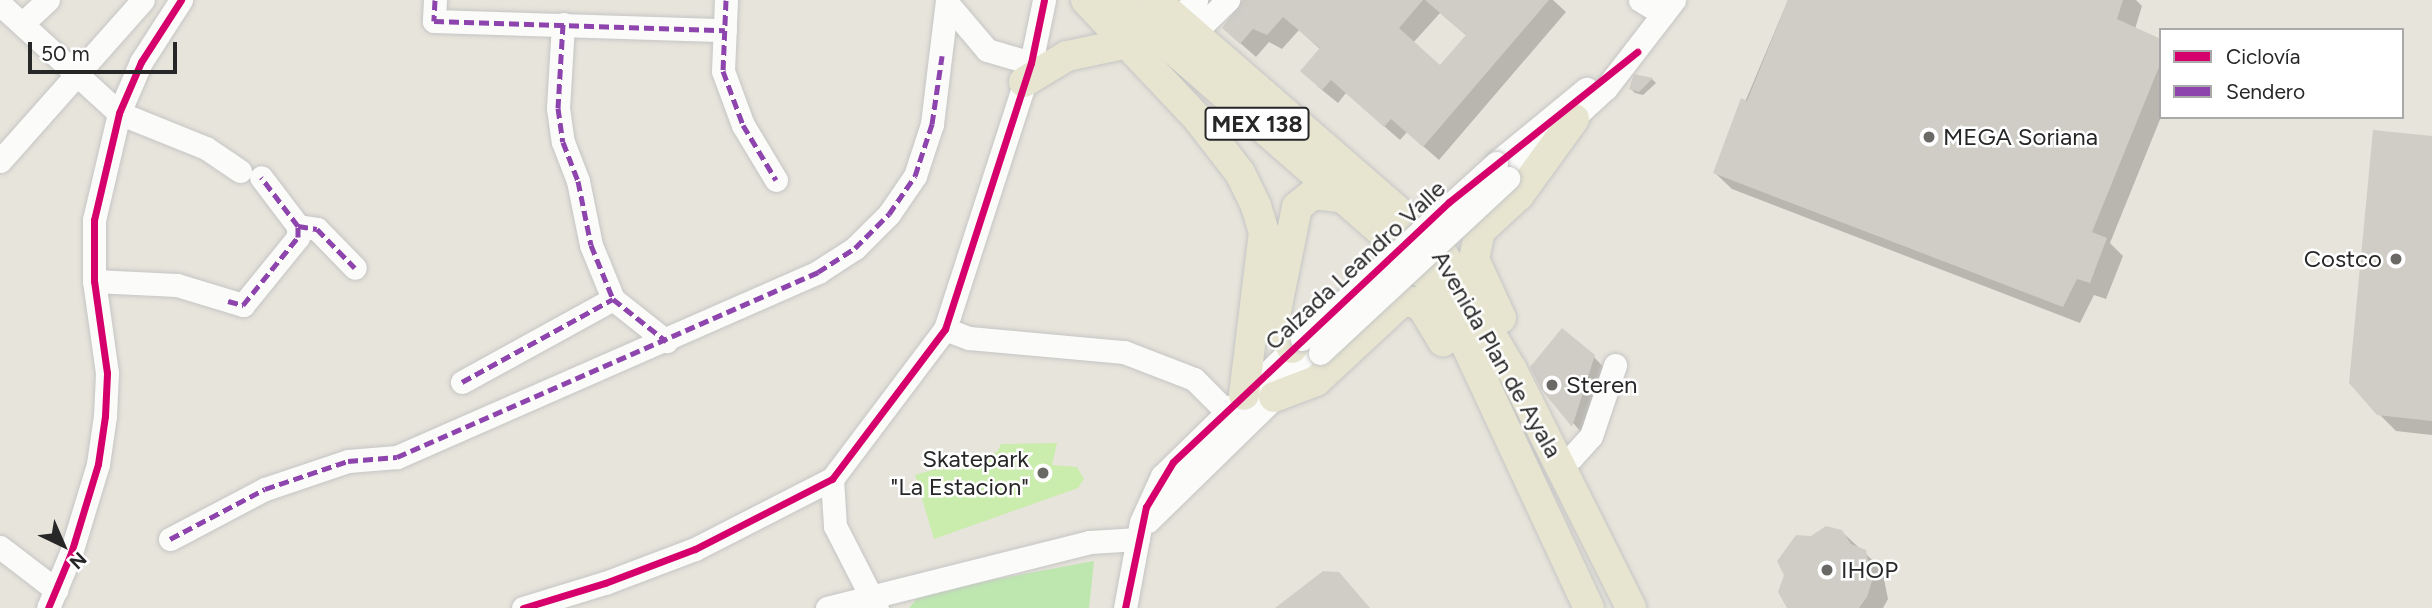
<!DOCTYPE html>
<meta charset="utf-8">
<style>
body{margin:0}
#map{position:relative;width:2432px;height:608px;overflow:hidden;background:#e7e4db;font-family:Figtree,sans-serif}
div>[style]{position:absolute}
.green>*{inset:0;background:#bee7b0}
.pitch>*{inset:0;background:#caecac}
.shadow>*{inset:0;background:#0003}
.building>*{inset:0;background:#cfcdc6}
.roads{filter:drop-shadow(0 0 2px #c5c5c5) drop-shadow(0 0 2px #c5c5c5)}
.minor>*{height:23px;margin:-11.5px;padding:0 11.5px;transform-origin:11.5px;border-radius:11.5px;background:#fbfbfa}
.major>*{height:30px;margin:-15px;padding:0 15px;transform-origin:15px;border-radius:15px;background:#e7e5d0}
.bridges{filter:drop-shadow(0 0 2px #c5c5c5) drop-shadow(0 0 2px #c5c5c5)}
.minor-bridge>*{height:23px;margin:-11.5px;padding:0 11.5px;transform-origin:11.5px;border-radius:11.5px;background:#fbfbfa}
.quiet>*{height:5px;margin-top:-2.5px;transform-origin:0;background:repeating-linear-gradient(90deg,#8e44ad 0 10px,transparent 0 15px)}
.cycleway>*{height:7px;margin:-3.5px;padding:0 3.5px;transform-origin:3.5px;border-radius:3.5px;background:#d6006c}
.dots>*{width:19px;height:19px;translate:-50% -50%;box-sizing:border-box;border:4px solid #fff;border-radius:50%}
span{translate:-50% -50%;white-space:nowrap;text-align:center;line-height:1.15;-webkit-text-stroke:5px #fff;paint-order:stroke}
.shield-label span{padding:2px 5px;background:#fff;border:2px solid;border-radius:5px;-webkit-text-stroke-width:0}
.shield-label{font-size:23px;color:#272727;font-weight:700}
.poi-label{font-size:24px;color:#272727}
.left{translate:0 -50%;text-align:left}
.right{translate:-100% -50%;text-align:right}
.street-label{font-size:24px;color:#272727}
.legend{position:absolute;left:2159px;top:28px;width:245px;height:91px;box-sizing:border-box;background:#fff;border:2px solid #a9a9a9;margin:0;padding:9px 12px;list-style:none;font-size:21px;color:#272727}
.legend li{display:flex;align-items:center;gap:14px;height:35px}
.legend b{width:35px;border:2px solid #a9a9a9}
.north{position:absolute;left:28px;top:510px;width:70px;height:70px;-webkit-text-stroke:5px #fff;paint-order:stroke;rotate:136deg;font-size:19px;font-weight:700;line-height:28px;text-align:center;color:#272727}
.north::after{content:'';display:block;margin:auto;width:24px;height:32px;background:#272727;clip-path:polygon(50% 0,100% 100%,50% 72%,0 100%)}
.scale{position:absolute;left:28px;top:42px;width:149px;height:32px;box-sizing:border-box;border:4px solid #272727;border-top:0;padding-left:9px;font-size:21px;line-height:24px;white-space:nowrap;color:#272727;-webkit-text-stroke:5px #fff;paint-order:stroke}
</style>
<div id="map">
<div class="green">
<div style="clip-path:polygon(1094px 561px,1089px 608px,909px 608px,922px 593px)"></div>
</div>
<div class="pitch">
<div style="clip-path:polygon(1057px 443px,1052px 465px,1077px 467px,1084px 479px,1078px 488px,934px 539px,915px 475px,997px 452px,1001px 444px)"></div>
</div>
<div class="shadow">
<div style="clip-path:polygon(evenodd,1243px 0,1553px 0,1566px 12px,1439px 160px,1407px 132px,1400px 140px,1346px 93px,1338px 103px,1317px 86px,1321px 50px,1299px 30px,1282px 49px,1269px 42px,1256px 57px,1239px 42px,1243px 0,1440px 13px,1467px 36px,1440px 67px,1413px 43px,1440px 13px)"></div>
<div style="clip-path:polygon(1788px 0,2136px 0,2142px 6px,2135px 29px,2161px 41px,2161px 117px,2110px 243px,2123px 256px,2106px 299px,2094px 295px,2080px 323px,1732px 189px,1715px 173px)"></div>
<div style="clip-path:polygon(1635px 76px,1652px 79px,1656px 83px,1643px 95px,1635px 93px,1631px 89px)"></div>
<div style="clip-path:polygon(2432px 138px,2432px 435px,2396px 431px,2379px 414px)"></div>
<div style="clip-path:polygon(1594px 357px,1610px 374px,1589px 441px,1542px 388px)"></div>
<div style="clip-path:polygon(1841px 531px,1882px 569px,1888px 599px,1883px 608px,1790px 608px,1812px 538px)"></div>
</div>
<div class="building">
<div style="clip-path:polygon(1242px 0,1423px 0,1399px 28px,1440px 65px,1466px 35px,1425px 0,1549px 0,1423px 147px,1391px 119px,1384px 127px,1331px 80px,1322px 90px,1300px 71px,1320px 48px,1283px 17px,1267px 35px,1253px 29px,1240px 44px,1222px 28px)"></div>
<div style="clip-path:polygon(1788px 0,2123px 0,2117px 19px,2161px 39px,2161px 62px,2092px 232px,2107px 238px,2090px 283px,2077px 279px,2063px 307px,1713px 173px,1741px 98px,1747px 101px)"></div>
<div style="clip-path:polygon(1634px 74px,1653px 78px,1639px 92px,1629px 89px)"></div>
<div style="clip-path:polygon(2373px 130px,2432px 136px,2432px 421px,2377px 415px,2349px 383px)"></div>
<div style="clip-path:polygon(1562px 328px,1595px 355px,1572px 427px,1541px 389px,1530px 367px)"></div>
<div style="clip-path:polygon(1826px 526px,1842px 530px,1851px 544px,1866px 550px,1872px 581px,1867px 597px,1859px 608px,1787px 608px,1778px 592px,1784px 575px,1777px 561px,1796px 535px,1811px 536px)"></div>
<div style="clip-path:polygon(1323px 571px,1339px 572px,1370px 608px,1275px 608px)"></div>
</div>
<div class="roads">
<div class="minor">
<div style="left:435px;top:0;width:21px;rotate:93deg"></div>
<div style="left:434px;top:21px;width:291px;rotate:1.8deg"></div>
<div style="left:726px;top:0;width:71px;rotate:92.4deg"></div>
<div style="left:723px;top:71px;width:58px;rotate:69.7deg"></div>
<div style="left:743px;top:125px;width:64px;rotate:59deg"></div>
<div style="left:1640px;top:0;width:27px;rotate:31deg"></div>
<div style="left:0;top:4px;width:161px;rotate:42.5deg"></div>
<div style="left:119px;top:113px;width:94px;rotate:21.9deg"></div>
<div style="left:206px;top:148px;width:41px;rotate:34.1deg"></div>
<div style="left:948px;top:4px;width:60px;rotate:49.7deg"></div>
<div style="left:987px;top:50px;width:46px;rotate:16.5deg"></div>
<div style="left:1177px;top:19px;width:27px;rotate:-45deg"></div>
<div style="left:23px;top:23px;width:34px;rotate:-43deg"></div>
<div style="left:563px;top:24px;width:84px;rotate:93.4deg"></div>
<div style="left:558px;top:108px;width:34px;rotate:82deg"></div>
<div style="left:563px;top:142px;width:42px;rotate:69deg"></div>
<div style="left:578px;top:181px;width:65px;rotate:78.5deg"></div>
<div style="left:591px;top:245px;width:58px;rotate:67.8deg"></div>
<div style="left:613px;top:299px;width:68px;rotate:38.4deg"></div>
<div style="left:1193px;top:34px;width:49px;rotate:-44.2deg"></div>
<div style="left:0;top:161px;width:215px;rotate:-48.4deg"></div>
<div style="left:1496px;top:163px;width:117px;rotate:-39.4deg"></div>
<div style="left:1508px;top:178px;width:133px;rotate:-42.6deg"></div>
<div style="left:1606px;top:88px;width:111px;rotate:-52.3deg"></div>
<div style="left:298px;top:226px;width:19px;rotate:9deg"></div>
<div style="left:317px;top:229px;width:54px;rotate:45.7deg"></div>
<div style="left:94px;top:281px;width:83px;rotate:2.8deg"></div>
<div style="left:177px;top:285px;width:69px;rotate:16.9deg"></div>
<div style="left:243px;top:305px;width:87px;rotate:-51deg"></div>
<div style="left:298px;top:237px;width:11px;rotate:-90deg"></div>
<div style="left:298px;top:226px;width:61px;rotate:-127.1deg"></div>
<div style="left:945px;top:329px;width:26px;rotate:21deg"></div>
<div style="left:969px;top:338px;width:156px;rotate:5.2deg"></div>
<div style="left:1124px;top:352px;width:75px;rotate:21.1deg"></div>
<div style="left:1194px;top:379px;width:45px;rotate:45deg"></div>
<div style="left:462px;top:382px;width:172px;rotate:-28.8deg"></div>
<div style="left:1560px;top:464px;width:14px;rotate:-30deg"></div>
<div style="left:1572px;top:457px;width:28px;rotate:-48deg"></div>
<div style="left:1591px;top:436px;width:75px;rotate:-71.3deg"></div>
<div style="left:832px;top:479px;width:47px;rotate:86.3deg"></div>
<div style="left:835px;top:526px;width:92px;rotate:62.9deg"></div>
<div style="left:1148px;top:521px;width:240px;rotate:-44.3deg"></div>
<div style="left:170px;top:539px;width:107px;rotate:-27.8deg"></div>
<div style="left:265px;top:489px;width:88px;rotate:-18.6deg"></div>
<div style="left:348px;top:461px;width:49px;rotate:-4.7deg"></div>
<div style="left:397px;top:457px;width:460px;rotate:-23.7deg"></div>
<div style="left:818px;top:272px;width:44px;rotate:-33deg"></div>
<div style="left:855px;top:248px;width:48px;rotate:-45deg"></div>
<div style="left:889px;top:214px;width:46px;rotate:-55.6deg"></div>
<div style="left:915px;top:176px;width:55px;rotate:-71.9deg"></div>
<div style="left:932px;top:124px;width:125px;rotate:-83.1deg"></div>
<div style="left:0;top:547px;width:71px;rotate:37.5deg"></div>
<div style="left:48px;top:608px;width:60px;rotate:-67.3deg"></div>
<div style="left:71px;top:553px;width:93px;rotate:-73.1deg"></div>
<div style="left:98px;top:464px;width:49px;rotate:-81.7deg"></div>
<div style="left:105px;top:416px;width:43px;rotate:-87.3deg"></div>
<div style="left:107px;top:373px;width:93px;rotate:-98deg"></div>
<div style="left:94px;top:281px;width:61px;rotate:-90deg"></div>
<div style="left:94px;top:220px;width:110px;rotate:-76.8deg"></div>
<div style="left:119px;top:113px;width:56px;rotate:-66.7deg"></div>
<div style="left:141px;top:62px;width:74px;rotate:-57.2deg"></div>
<div style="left:523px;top:608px;width:86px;rotate:-17deg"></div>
<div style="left:605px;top:583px;width:96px;rotate:-20.7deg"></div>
<div style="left:695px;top:549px;width:154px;rotate:-27.1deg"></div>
<div style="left:832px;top:479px;width:188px;rotate:-53deg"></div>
<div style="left:945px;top:329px;width:280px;rotate:-72.1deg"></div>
<div style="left:1031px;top:63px;width:64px;rotate:-78.3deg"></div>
<div style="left:827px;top:608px;width:271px;rotate:-14.1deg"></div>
<div style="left:1090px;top:542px;width:48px;rotate:-3.6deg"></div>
<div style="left:1125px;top:608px;width:87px;rotate:-79.5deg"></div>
<div style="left:1141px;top:522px;width:51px;rotate:-65.5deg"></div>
<div style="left:1162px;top:476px;width:196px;rotate:-44.4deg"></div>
</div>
<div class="major">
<div style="left:1086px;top:0;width:165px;rotate:46.7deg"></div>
<div style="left:1199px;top:120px;width:67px;rotate:52.3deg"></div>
<div style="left:1240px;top:173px;width:37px;rotate:64deg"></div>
<div style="left:1256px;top:206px;width:27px;rotate:73deg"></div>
<div style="left:1264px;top:232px;width:164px;rotate:97deg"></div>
<div style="left:1117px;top:0;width:373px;rotate:41.2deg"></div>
<div style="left:1398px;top:246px;width:50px;rotate:46.6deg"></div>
<div style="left:1432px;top:282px;width:64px;rotate:61deg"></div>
<div style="left:1463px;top:338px;width:298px;rotate:65deg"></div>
<div style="left:1155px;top:0;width:375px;rotate:41deg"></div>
<div style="left:1438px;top:246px;width:144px;rotate:59.2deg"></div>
<div style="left:1512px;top:370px;width:266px;rotate:63.4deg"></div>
<div style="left:1024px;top:82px;width:50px;rotate:-31.2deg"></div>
<div style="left:1067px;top:56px;width:58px;rotate:-11.9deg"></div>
<div style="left:1501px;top:318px;width:65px;rotate:-114.6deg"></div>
<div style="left:1474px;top:259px;width:29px;rotate:-78deg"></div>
<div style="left:1480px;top:231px;width:53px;rotate:-42.7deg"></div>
<div style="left:1519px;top:195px;width:94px;rotate:-54.1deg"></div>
<div style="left:1292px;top:348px;width:36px;rotate:-118deg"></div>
<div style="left:1275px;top:316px;width:111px;rotate:-78.6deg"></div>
<div style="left:1297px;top:207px;width:21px;rotate:-39deg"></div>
<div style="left:1313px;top:194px;width:26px;rotate:7deg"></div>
<div style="left:1274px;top:397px;width:45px;rotate:-20.9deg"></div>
<div style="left:1316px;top:381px;width:116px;rotate:-42.9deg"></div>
<div style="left:1401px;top:302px;width:12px"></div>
<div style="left:1413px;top:302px;width:12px;rotate:31deg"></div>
<div style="left:1423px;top:308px;width:39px;rotate:59deg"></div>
</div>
</div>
<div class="bridges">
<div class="minor-bridge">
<div style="left:1302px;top:339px;width:262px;rotate:-42.2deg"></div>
<div style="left:1320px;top:353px;width:257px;rotate:-42.9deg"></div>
</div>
</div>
<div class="quiet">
<div style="left:435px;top:0;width:21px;rotate:93deg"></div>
<div style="left:434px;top:21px;width:291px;rotate:1.8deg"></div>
<div style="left:726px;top:0;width:71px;rotate:92.4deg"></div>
<div style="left:723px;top:71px;width:58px;rotate:69.7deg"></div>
<div style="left:743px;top:125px;width:64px;rotate:59deg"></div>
<div style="left:563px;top:24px;width:84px;rotate:93.4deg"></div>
<div style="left:558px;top:108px;width:34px;rotate:82deg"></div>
<div style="left:563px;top:142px;width:42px;rotate:69deg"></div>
<div style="left:578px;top:181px;width:65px;rotate:78.5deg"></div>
<div style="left:591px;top:245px;width:58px;rotate:67.8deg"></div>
<div style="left:613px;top:299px;width:68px;rotate:38.4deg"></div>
<div style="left:298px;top:226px;width:19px;rotate:9deg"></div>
<div style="left:317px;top:229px;width:54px;rotate:45.7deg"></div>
<div style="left:228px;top:301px;width:16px;rotate:15deg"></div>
<div style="left:243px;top:305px;width:87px;rotate:-51deg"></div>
<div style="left:298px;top:237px;width:11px;rotate:-90deg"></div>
<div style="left:298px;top:226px;width:61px;rotate:-127.1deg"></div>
<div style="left:462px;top:382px;width:172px;rotate:-28.8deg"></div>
<div style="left:170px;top:539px;width:107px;rotate:-27.8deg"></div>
<div style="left:265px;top:489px;width:88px;rotate:-18.6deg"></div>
<div style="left:348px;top:461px;width:49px;rotate:-4.7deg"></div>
<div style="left:397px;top:457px;width:460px;rotate:-23.7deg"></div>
<div style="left:818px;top:272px;width:44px;rotate:-33deg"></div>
<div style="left:855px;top:248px;width:48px;rotate:-45deg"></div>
<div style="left:889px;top:214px;width:46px;rotate:-55.6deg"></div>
<div style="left:915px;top:176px;width:55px;rotate:-71.9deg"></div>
<div style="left:932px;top:124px;width:69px;rotate:-81.6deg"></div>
</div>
<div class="cycleway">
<div style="left:48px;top:608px;width:60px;rotate:-67.3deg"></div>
<div style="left:71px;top:553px;width:93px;rotate:-73.1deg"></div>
<div style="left:98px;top:464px;width:49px;rotate:-81.7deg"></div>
<div style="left:105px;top:416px;width:43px;rotate:-87.3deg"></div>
<div style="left:107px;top:373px;width:93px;rotate:-98deg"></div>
<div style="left:94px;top:281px;width:61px;rotate:-90deg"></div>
<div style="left:94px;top:220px;width:110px;rotate:-76.8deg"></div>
<div style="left:119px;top:113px;width:56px;rotate:-66.7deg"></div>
<div style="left:141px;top:62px;width:74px;rotate:-57.2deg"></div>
<div style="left:523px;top:608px;width:86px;rotate:-17deg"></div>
<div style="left:605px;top:583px;width:96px;rotate:-20.7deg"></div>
<div style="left:695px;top:549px;width:154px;rotate:-27.1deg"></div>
<div style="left:832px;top:479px;width:188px;rotate:-53deg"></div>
<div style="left:945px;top:329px;width:280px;rotate:-72.1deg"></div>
<div style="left:1031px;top:63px;width:64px;rotate:-78.3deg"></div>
<div style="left:1125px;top:608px;width:103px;rotate:-78.3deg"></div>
<div style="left:1146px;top:507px;width:52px;rotate:-59deg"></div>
<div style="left:1173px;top:462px;width:379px;rotate:-43.3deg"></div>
<div style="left:1449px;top:202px;width:241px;rotate:-38.6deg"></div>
</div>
<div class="dots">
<div style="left:1929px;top:137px;background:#6a6966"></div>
<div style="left:2396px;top:259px;background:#6a6966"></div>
<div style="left:1552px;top:385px;background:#6a6966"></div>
<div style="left:1043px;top:473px;background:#6a6966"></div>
<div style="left:1827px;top:570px;background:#6a6966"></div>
</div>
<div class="shield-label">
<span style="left:1257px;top:124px">MEX 138</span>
</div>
<div class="poi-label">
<span class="left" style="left:1943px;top:137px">MEGA Soriana</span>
<span class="right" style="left:2382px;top:259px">Costco</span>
<span class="left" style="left:1566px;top:385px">Steren</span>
<span class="right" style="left:1029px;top:473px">Skatepark<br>"La Estacion"</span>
<span class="left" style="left:1841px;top:570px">IHOP</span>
</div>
<div class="street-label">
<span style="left:1355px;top:265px;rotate:-43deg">Calzada Leandro Valle</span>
<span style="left:1497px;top:354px;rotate:60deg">Avenida Plan de Ayala</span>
</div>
<ul class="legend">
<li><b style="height:9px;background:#d6006c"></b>Ciclovía</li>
<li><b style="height:9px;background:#8e44ad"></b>Sendero</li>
</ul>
<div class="north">N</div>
<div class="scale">50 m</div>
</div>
